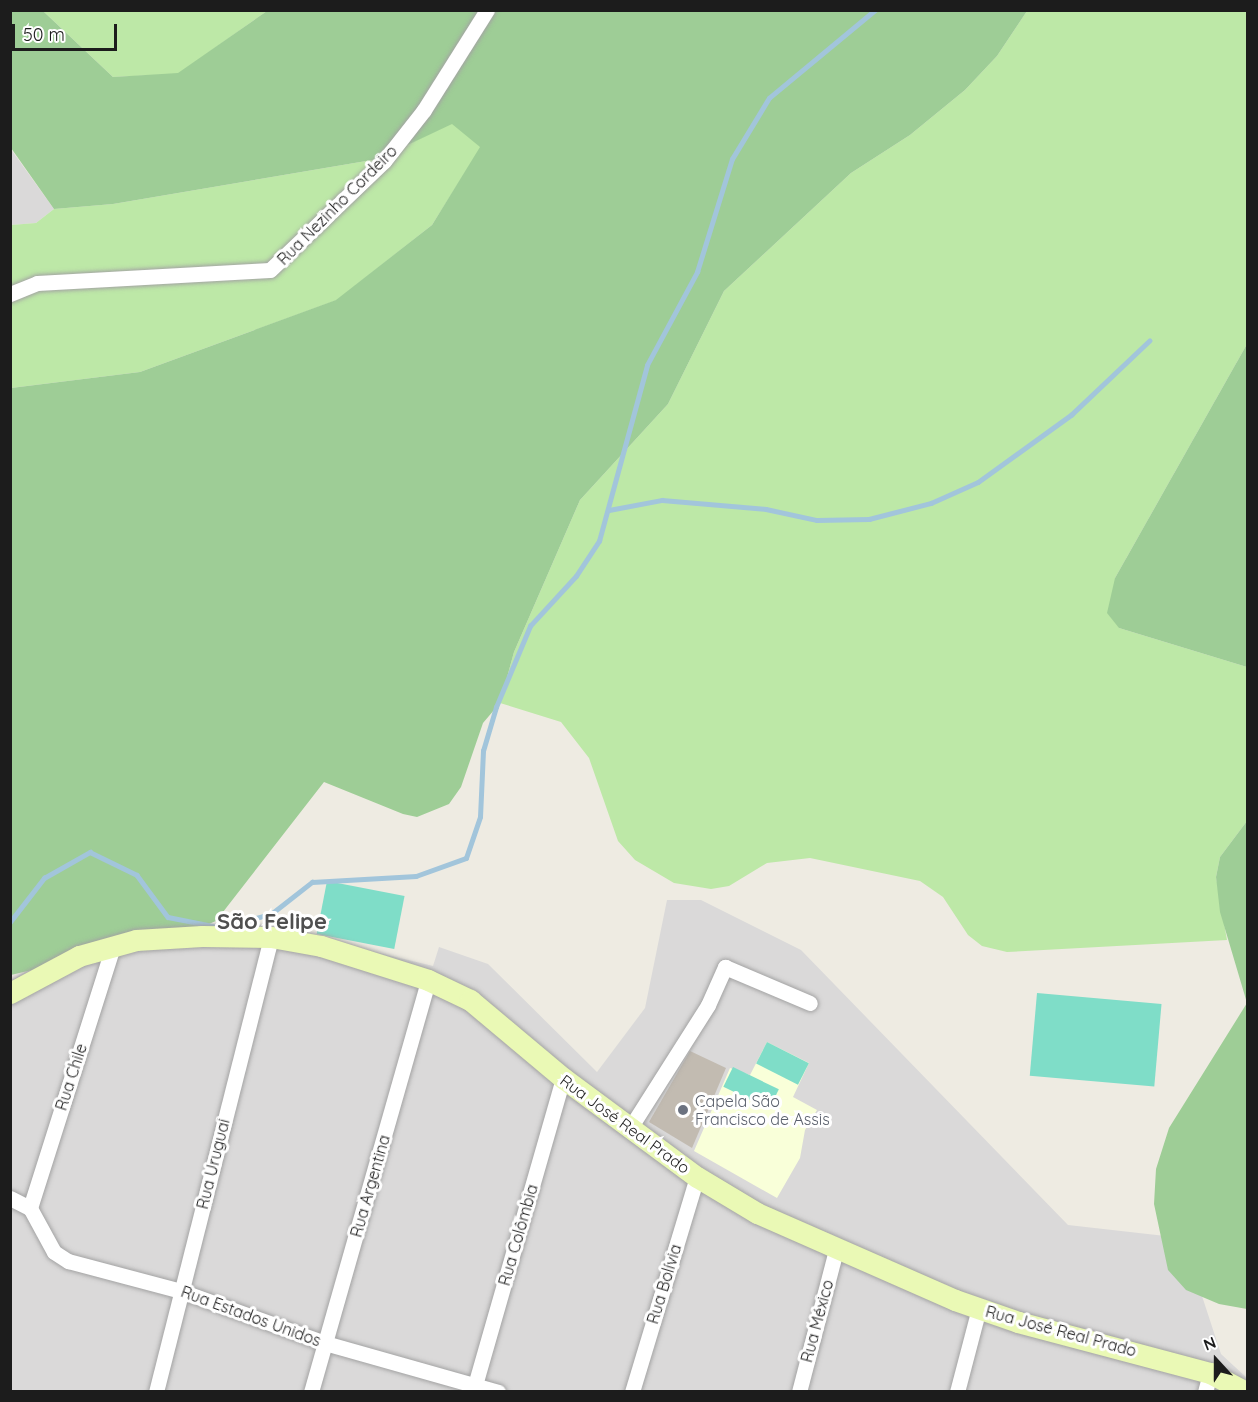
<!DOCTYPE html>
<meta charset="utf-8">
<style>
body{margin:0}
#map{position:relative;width:1258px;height:1402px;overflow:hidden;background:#eeebe2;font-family:Quicksand,sans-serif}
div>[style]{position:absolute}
.residential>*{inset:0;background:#dad9d9}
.education>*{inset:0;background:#f9ffd9}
.grass>*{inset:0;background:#bde8a7}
.forest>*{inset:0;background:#9ecd96}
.pitch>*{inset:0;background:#7fddc8;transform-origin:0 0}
.stream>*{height:4.5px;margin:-2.25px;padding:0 2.25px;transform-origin:2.25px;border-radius:2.25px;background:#a2c5db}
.building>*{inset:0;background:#c2bbb1}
.roads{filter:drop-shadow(0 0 2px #a3a3a3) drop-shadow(0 0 2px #a3a3a3)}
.street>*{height:15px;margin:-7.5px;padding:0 7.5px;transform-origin:7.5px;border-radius:7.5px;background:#fff}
.secondary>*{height:21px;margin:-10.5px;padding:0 10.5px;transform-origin:10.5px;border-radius:10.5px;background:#eaf9b5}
.dots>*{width:16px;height:16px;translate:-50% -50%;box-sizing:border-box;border:3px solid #fff;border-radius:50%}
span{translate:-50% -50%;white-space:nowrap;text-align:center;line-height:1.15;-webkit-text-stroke:6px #fff;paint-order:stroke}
.street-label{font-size:16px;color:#1c1c1c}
.worship-label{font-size:16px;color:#5b616d}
.left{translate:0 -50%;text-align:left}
.district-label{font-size:22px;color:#4f4f4f;font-weight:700}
.frame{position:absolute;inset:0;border:12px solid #1c1c1c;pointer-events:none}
.north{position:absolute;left:1186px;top:1330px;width:60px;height:60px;-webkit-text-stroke:4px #fff;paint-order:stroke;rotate:339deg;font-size:16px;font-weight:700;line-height:24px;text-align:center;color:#1c1c1c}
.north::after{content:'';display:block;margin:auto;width:21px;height:27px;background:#1c1c1c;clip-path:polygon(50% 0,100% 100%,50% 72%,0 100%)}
.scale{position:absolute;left:12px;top:24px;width:105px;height:27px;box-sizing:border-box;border:3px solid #1c1c1c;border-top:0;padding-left:8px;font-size:18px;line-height:21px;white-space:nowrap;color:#1c1c1c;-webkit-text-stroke:4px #fff;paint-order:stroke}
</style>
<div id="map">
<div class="residential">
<div style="clip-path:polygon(10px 148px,54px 209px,36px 223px,11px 225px)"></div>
<div style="clip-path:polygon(667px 900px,701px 900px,801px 950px,1068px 1225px,1183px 1238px,1221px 1354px,1248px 1379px,1247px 1392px,11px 1392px,11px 981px,70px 942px,241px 920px,433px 966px,439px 947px,488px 964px,597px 1072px,645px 1008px)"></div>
</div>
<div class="education">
<div style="clip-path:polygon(767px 1042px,809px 1063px,793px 1097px,817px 1110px,805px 1130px,800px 1158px,777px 1198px,694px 1151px,730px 1068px,750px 1075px)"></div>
</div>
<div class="grass">
<div style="clip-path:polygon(43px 11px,267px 11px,178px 74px,113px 77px)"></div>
<div style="clip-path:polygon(1027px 11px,1247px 11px,1247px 344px,1115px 578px,1119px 628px,1247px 667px,1247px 821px,1220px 857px,1216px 877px,1227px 940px,1007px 952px,982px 946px,968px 935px,943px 897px,920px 881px,810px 858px,767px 863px,729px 886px,711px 889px,674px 883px,635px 860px,618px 841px,589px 758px,561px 722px,500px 703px,514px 652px,580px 500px,668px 404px,724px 291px,851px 173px,910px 135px,965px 90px,997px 56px)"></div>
<div style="clip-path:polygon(452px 123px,481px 147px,432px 225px,337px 300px,140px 372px,11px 388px,11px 225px,36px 223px,54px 209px,113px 204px,378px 159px)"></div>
</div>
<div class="forest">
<div style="clip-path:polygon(11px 11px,43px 11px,113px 77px,178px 73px,267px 11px,1027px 11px,997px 56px,965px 90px,910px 135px,851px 173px,724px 291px,668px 404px,580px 500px,514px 652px,500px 703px,483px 723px,461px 787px,449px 804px,417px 817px,403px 814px,324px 782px,216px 921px,190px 932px,11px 975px,11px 388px,140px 372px,336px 300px,432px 225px,480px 147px,452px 124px,378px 159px,113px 204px,54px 209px,11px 148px)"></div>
<div style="clip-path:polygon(1247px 344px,1247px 667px,1119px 628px,1107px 613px,1115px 578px)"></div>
<div style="clip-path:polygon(1247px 821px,1247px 1309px,1219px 1304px,1186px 1290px,1168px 1270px,1154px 1204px,1156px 1169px,1169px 1128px,1247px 1003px,1220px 912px,1216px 877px,1220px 857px)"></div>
</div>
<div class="pitch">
<div style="left:327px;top:881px;width:79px;height:54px;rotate:11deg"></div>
<div style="left:1037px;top:993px;width:125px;height:83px;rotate:5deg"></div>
<div style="left:767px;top:1042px;width:47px;height:24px;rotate:27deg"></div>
<div style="left:733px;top:1067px;width:51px;height:22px;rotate:26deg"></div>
</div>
<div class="stream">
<div style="left:609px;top:510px;width:54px;rotate:-10.7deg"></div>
<div style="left:662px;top:500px;width:104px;rotate:4.9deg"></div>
<div style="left:766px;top:509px;width:52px;rotate:12.2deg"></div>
<div style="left:817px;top:520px;width:52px;rotate:-1.1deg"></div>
<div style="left:869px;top:519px;width:64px;rotate:-14.5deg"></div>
<div style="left:931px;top:503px;width:51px;rotate:-24.1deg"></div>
<div style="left:978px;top:482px;width:115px;rotate:-35.8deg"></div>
<div style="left:1071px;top:415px;width:108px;rotate:-43.5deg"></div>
<div style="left:10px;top:922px;width:56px;rotate:-52.3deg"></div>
<div style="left:44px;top:878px;width:53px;rotate:-29.5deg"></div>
<div style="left:90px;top:852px;width:52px;rotate:26.1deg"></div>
<div style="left:137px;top:875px;width:52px;rotate:53.6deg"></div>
<div style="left:168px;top:917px;width:46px;rotate:11.3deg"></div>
<div style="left:221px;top:927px;width:52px;rotate:-14.6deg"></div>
<div style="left:271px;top:914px;width:52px;rotate:-38deg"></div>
<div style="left:312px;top:882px;width:104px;rotate:-3.3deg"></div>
<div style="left:416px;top:876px;width:53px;rotate:-19.8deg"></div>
<div style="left:466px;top:858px;width:43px;rotate:-71.1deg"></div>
<div style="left:480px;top:817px;width:66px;rotate:-87.4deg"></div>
<div style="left:483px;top:751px;width:46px;rotate:-73.5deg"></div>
<div style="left:496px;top:707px;width:88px;rotate:-67.2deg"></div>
<div style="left:530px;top:626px;width:68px;rotate:-47.4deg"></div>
<div style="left:576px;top:576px;width:42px;rotate:-56.7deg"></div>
<div style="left:599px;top:541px;width:182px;rotate:-74.7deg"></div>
<div style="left:647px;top:365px;width:106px;rotate:-61.7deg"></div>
<div style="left:697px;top:272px;width:118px;rotate:-72.8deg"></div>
<div style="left:732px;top:159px;width:71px;rotate:-58.8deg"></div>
<div style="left:769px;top:98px;width:138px;rotate:-39.7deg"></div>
</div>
<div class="building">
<div style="clip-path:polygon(690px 1051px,726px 1068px,692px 1148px,649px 1122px)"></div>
</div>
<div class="roads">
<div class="street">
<div style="left:10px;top:294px;width:29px;rotate:-22deg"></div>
<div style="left:37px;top:283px;width:233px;rotate:-3.2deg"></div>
<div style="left:270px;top:270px;width:158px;rotate:-43.7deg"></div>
<div style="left:384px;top:161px;width:65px;rotate:-51.9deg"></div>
<div style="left:424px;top:110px;width:118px;rotate:-57.8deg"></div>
<div style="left:630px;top:1128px;width:146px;rotate:-57.6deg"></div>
<div style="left:708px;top:1005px;width:42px;rotate:-65.9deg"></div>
<div style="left:725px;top:967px;width:92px;rotate:23deg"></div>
<div style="left:10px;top:1198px;width:22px;rotate:27deg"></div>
<div style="left:30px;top:1208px;width:50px;rotate:61.4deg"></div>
<div style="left:54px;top:1252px;width:17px;rotate:33deg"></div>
<div style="left:68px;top:1261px;width:117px;rotate:14.9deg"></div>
<div style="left:181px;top:1291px;width:153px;rotate:19.9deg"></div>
<div style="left:325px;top:1343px;width:180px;rotate:15.8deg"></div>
<div style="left:30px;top:1208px;width:275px;rotate:-72.4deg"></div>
<div style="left:156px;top:1392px;width:469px;rotate:-75.8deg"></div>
<div style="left:311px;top:1392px;width:428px;rotate:-74.1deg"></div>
<div style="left:473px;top:1392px;width:327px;rotate:-74deg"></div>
<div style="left:632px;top:1392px;width:225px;rotate:-73.2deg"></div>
<div style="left:799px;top:1392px;width:147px;rotate:-75.4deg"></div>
<div style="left:957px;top:1392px;width:87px;rotate:-75.3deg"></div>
<div style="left:1205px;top:1392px;width:20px;rotate:-75deg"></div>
</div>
<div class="secondary">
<div style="left:10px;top:993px;width:78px;rotate:-28.2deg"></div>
<div style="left:79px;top:956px;width:59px;rotate:-15.7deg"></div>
<div style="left:136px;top:940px;width:66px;rotate:-3.5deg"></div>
<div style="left:202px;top:936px;width:69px;rotate:0.8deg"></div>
<div style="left:271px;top:937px;width:51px;rotate:10.2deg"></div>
<div style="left:321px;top:946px;width:112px;rotate:17.6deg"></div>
<div style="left:428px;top:980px;width:47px;rotate:25.5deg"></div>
<div style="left:470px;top:1000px;width:121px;rotate:40deg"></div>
<div style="left:563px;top:1078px;width:167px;rotate:36.5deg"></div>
<div style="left:697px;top:1177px;width:70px;rotate:31deg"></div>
<div style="left:757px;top:1213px;width:216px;rotate:23.7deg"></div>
<div style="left:955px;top:1300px;width:67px;rotate:19.2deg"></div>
<div style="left:1018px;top:1322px;width:199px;rotate:14.9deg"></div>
<div style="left:1210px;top:1373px;width:40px;rotate:28deg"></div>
</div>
</div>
<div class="dots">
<div style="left:683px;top:1110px;background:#6b7280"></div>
</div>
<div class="street-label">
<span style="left:337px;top:205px;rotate:-45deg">Rua Nezinho Cordeiro</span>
<span style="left:71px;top:1077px;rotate:-72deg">Rua Chile</span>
<span style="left:625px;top:1124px;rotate:36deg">Rua José Real Prado</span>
<span style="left:213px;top:1164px;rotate:-76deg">Rua Uruguai</span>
<span style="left:370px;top:1186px;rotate:-74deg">Rua Argentina</span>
<span style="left:518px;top:1235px;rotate:-74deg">Rua Colômbia</span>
<span style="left:664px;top:1284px;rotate:-73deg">Rua Bolívia</span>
<span style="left:251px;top:1316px;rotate:20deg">Rua Estados Unidos</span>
<span style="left:817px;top:1321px;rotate:-75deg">Rua México</span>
<span style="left:1061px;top:1331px;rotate:15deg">Rua José Real Prado</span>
</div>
<div class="worship-label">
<span class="left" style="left:695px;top:1110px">Capela São<br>Francisco de Assis</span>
</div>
<div class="district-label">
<span style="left:272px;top:922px">São Felipe</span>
</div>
<div class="frame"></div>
<div class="north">N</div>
<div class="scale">50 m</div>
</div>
